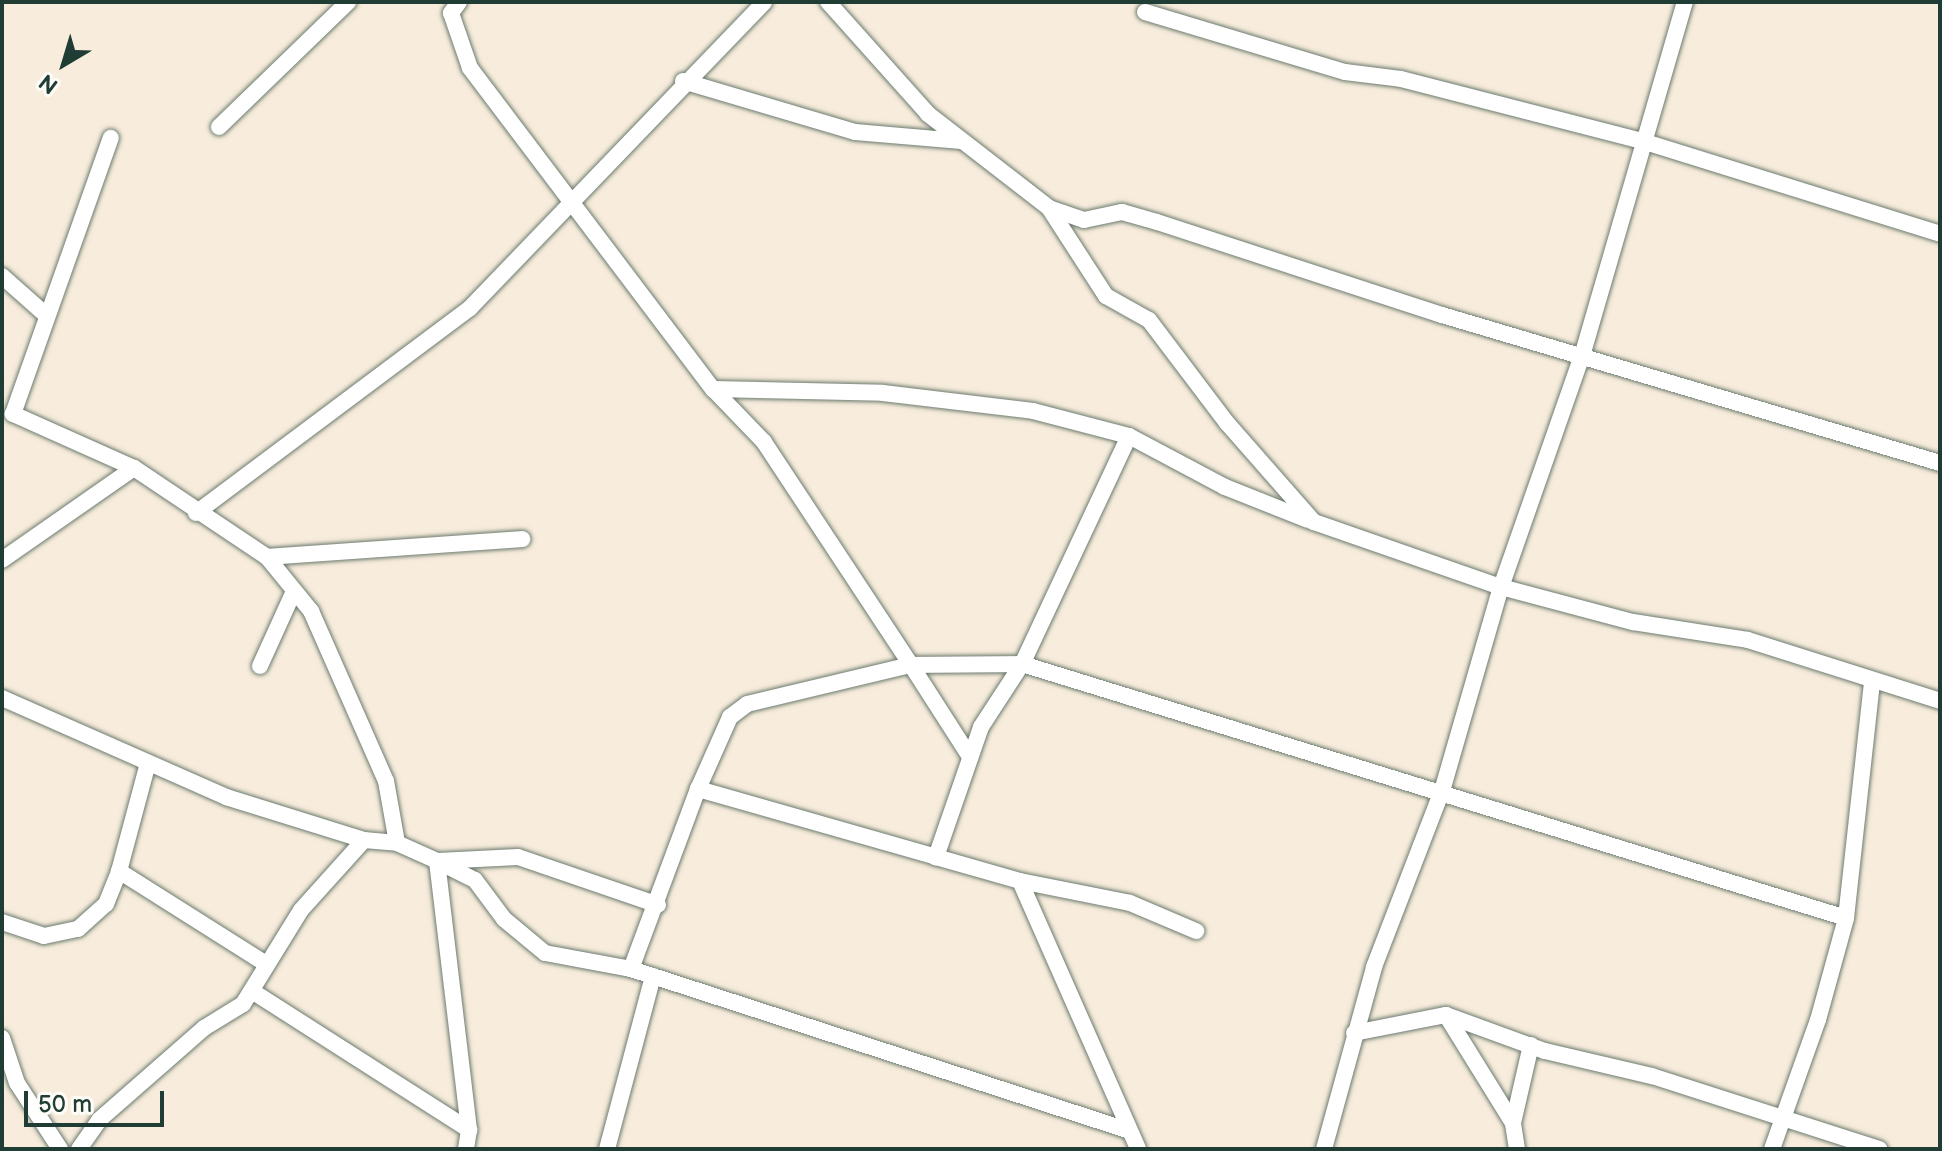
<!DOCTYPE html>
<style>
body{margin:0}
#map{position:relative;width:1942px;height:1151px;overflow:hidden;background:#f8eddc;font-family:"Balsamiq Sans",sans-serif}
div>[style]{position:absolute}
.roads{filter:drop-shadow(0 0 2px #6b7b6f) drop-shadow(0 0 2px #6b7b6f)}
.street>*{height:16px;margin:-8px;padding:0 8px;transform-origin:8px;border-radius:8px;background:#fff}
span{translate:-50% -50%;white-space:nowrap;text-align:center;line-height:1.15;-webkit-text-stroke:8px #fdfcf7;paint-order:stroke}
.frame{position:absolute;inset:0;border:4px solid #1f3d34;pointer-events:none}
.north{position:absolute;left:24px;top:24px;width:80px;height:80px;-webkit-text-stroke:6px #fdfcf7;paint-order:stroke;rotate:218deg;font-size:22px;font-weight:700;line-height:32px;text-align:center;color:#1f3d34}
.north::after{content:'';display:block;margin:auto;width:28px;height:36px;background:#1f3d34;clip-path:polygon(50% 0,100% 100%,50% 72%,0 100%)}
.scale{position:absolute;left:24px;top:1091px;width:140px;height:36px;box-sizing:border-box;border:4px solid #1f3d34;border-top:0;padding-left:10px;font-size:24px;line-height:28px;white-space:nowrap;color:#1f3d34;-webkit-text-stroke:6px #fdfcf7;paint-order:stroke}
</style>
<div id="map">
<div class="roads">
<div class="street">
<div style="left:459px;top:2px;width:14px;rotate:126deg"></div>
<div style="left:451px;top:13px;width:58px;rotate:70.9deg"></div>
<div style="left:470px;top:68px;width:403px;rotate:52.9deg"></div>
<div style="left:713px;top:389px;width:74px;rotate:46.1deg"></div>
<div style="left:764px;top:442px;width:267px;rotate:56.6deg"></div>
<div style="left:911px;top:665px;width:111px;rotate:-0.5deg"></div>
<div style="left:1022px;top:664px;width:862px;rotate:17.13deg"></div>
<div style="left:828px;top:2px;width:150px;rotate:48.2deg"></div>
<div style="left:928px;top:114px;width:153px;rotate:37.8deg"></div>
<div style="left:1049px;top:208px;width:105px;rotate:57.1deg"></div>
<div style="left:1106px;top:296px;width:49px;rotate:29.2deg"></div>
<div style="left:1149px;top:320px;width:129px;rotate:52.9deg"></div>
<div style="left:1227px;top:423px;width:132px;rotate:48.7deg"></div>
<div style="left:1314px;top:522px;width:198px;rotate:19.2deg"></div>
<div style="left:1501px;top:587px;width:137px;rotate:14.9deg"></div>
<div style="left:1633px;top:622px;width:116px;rotate:8.9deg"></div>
<div style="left:1748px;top:640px;width:201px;rotate:17.6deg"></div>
<div style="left:1145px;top:12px;width:209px;rotate:16.7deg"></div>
<div style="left:1345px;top:72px;width:56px;rotate:7.1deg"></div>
<div style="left:1401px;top:79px;width:249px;rotate:14.4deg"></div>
<div style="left:1642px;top:141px;width:312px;rotate:17.3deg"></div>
<div style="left:683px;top:81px;width:179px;rotate:16.5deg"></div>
<div style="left:855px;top:132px;width:104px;rotate:4.9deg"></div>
<div style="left:219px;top:127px;width:180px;rotate:-44.1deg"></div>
<div style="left:1049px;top:208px;width:37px;rotate:19deg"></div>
<div style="left:1084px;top:220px;width:39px;rotate:-12deg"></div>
<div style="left:1122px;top:212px;width:36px;rotate:16deg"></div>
<div style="left:1157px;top:222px;width:300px;rotate:18.1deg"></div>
<div style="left:1442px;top:315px;width:520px;rotate:16.55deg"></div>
<div style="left:2px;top:276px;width:59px;rotate:41.6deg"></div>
<div style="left:713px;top:389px;width:170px;rotate:1.3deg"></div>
<div style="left:883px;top:393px;width:151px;rotate:6.8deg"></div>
<div style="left:1033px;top:411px;width:99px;rotate:14.6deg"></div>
<div style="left:1129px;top:436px;width:109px;rotate:28deg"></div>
<div style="left:1225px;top:487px;width:89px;rotate:21.7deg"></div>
<div style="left:1129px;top:436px;width:252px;rotate:115.1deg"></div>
<div style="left:1022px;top:664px;width:75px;rotate:123.1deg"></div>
<div style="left:981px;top:727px;width:138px;rotate:109.1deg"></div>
<div style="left:936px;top:857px;width:87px;rotate:15.9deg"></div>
<div style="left:1020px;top:881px;width:293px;rotate:66.2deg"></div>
<div style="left:134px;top:468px;width:160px;rotate:33.8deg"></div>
<div style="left:267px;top:557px;width:70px;rotate:50.8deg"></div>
<div style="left:311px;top:611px;width:186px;rotate:66.2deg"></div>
<div style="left:386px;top:781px;width:63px;rotate:79.9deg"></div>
<div style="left:397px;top:843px;width:44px;rotate:24.2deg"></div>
<div style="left:437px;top:861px;width:271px;rotate:83.2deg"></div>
<div style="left:469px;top:1130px;width:19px;rotate:99deg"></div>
<div style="left:196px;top:513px;width:342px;rotate:-36.8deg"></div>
<div style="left:470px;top:308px;width:424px;rotate:-46.1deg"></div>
<div style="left:267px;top:557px;width:256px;rotate:-4deg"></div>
<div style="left:2px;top:560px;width:161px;rotate:-34.9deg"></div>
<div style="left:134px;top:468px;width:133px;rotate:-155.9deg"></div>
<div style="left:13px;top:414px;width:293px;rotate:-70.5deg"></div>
<div style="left:260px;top:666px;width:82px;rotate:-65.6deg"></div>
<div style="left:2px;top:698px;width:245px;rotate:23.8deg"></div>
<div style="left:226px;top:797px;width:145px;rotate:17.3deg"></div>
<div style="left:364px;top:840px;width:33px;rotate:5deg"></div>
<div style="left:148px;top:763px;width:112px;rotate:105deg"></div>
<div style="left:119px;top:871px;width:174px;rotate:32.3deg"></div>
<div style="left:698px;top:789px;width:79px;rotate:-66deg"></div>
<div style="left:730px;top:717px;width:21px;rotate:-37deg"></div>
<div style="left:747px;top:704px;width:169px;rotate:-13.4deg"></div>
<div style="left:911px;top:665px;width:109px;rotate:57.3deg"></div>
<div style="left:437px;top:861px;width:42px;rotate:26.6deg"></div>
<div style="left:475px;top:880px;width:49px;rotate:53.4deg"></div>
<div style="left:504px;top:919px;width:53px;rotate:39.7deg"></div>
<div style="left:545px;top:953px;width:87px;rotate:10.5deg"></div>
<div style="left:631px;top:969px;width:521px;rotate:17.98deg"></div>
<div style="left:438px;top:861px;width:80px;rotate:-2.9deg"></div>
<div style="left:518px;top:857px;width:148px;rotate:18.9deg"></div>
<div style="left:1020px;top:881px;width:112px;rotate:11.3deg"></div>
<div style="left:1130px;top:903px;width:72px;rotate:23deg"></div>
<div style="left:2px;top:922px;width:44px;rotate:18.4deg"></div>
<div style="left:44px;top:936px;width:35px;rotate:-12deg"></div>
<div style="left:78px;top:929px;width:38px;rotate:-42deg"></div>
<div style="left:106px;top:904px;width:35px;rotate:-68deg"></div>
<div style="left:631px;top:969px;width:192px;rotate:-69.6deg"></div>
<div style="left:698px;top:789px;width:248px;rotate:15.9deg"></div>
<div style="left:252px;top:991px;width:258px;rotate:32.6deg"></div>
<div style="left:1446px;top:1015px;width:127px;rotate:58.2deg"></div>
<div style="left:1354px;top:1033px;width:94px;rotate:-11.1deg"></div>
<div style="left:1446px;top:1015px;width:105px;rotate:20deg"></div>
<div style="left:1545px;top:1051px;width:110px;rotate:13.2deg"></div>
<div style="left:1652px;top:1076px;width:239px;rotate:17.8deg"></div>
<div style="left:2px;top:1038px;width:47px;rotate:71.6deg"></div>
<div style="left:17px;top:1083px;width:79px;rotate:56.9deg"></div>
<div style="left:79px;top:1149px;width:35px;rotate:-55deg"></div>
<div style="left:99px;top:1120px;width:140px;rotate:-41.2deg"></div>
<div style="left:204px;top:1028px;width:46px;rotate:-31.6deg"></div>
<div style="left:243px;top:1004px;width:110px;rotate:-58.3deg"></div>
<div style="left:301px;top:910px;width:94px;rotate:-48deg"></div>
<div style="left:607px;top:1149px;width:179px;rotate:-75.1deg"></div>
<div style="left:1324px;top:1149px;width:189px;rotate:-74.6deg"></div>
<div style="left:1374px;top:967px;width:189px;rotate:-68.9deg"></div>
<div style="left:1442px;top:791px;width:212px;rotate:-73.9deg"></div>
<div style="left:1501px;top:587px;width:245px;rotate:-70.7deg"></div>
<div style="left:1582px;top:356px;width:369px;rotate:-73.8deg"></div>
<div style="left:1517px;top:1149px;width:26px;rotate:-99deg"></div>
<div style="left:1513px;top:1123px;width:80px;rotate:-77deg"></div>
<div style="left:1772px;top:1149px;width:137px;rotate:-70.4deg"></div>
<div style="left:1818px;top:1020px;width:106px;rotate:-74.6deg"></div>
<div style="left:1846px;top:918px;width:238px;rotate:-83.7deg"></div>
</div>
</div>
<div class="frame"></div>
<div class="north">N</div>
<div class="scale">50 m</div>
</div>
